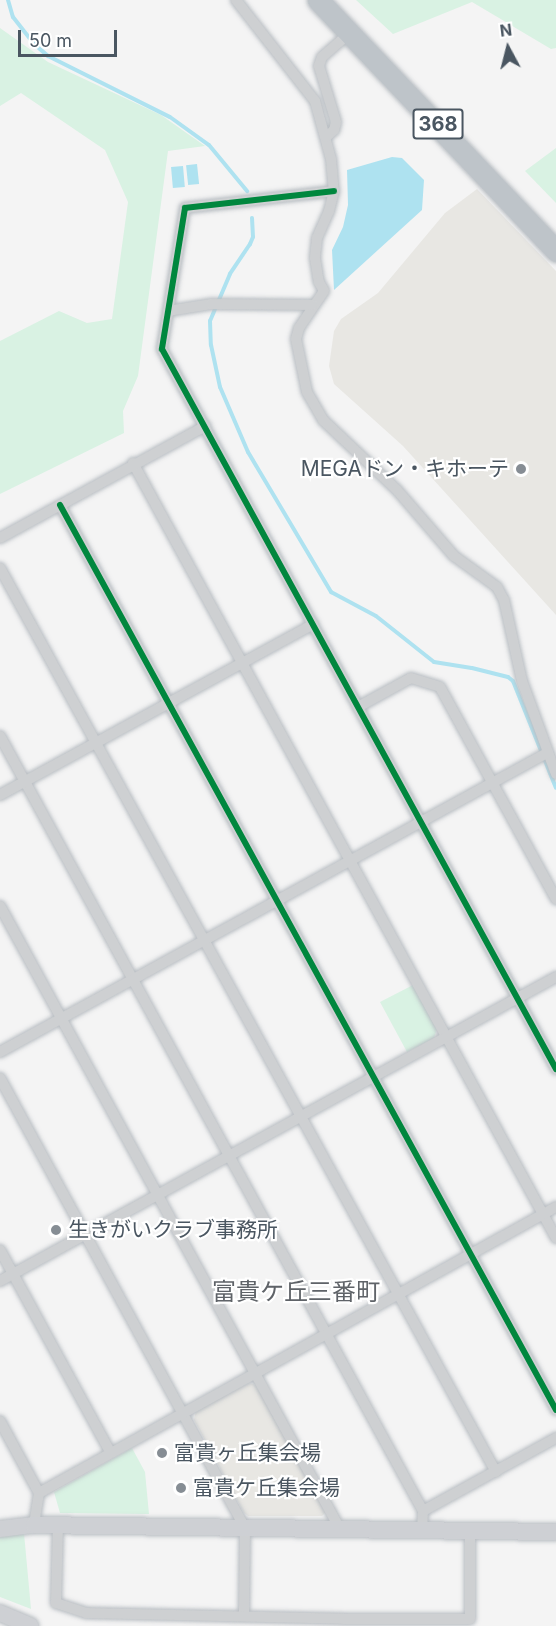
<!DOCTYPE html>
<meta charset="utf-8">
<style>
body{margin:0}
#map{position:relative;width:556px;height:1626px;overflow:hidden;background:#f4f4f4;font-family:Inter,"Noto Sans JP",sans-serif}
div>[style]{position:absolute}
.commercial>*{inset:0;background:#e8e7e3}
.green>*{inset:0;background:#d9f2e3}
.water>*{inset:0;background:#aee2f0;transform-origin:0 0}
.stream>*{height:4px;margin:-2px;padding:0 2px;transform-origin:2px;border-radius:2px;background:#aee2f0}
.roads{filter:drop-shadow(0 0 2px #b9bec3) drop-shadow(0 0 2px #b9bec3)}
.street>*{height:10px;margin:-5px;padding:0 5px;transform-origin:5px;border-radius:5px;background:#ced0d2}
.secondary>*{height:16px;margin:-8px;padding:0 8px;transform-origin:8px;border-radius:8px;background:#ced0d4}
.highway>*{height:21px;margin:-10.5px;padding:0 10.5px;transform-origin:10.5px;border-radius:10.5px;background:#bec4c9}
.cycleway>*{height:6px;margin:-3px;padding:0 3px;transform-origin:3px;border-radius:3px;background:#00873e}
.dots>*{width:16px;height:16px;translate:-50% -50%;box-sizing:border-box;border:3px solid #fff;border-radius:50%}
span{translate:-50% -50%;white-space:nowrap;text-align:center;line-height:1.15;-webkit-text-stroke:4.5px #fff;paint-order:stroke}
.shield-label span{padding:2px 4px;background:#fff;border:2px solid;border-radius:4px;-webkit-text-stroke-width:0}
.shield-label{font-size:20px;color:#4a5661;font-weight:700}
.poi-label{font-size:21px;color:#4a5661}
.right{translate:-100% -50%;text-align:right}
.left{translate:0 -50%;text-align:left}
.quarter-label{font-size:24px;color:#5f6368}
.north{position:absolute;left:478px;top:18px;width:60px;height:60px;-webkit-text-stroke:4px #fff;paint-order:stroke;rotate:353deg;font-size:16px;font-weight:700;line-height:24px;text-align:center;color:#4a5661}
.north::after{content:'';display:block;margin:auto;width:21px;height:27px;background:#4a5661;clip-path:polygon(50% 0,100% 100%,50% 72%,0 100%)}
.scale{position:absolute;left:18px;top:30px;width:99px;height:27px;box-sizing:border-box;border:3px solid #4a5661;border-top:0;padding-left:8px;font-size:18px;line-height:21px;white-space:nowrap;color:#4a5661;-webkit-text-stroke:4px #fff;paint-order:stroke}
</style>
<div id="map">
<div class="commercial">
<div style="clip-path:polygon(477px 189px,556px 271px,556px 615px,403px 446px,334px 384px,329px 366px,334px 331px,341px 319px,378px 293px,445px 213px)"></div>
<div style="clip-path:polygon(249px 1383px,256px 1385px,326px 1512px,322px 1516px,248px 1516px,244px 1513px,194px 1420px,196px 1410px)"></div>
</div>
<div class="green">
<div style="clip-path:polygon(356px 0,556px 0,556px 48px,551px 49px,472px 2px,393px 34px)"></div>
<div style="clip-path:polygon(0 28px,48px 62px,161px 115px,205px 146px,168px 151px,138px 376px,123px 411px,124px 433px,0 494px,0 341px,59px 311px,87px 323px,112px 319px,128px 202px,105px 150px,21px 93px,0 106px)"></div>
<div style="clip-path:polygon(556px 148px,556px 203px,525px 171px)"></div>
<div style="clip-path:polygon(413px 985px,437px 1029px,434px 1038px,407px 1052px,380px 1002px)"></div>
<div style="clip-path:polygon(132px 1448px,145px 1472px,149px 1514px,60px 1513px,54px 1492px)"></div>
<div style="clip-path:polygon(24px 1533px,31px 1609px,0 1597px,0 1537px)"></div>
</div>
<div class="water">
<div style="clip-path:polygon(392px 157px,402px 158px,424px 180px,422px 210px,334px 290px,332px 250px,343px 227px,348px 205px,347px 170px)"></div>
<div style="left:197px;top:164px;width:20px;height:11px;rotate:84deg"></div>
<div style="left:183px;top:166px;width:21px;height:12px;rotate:85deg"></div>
</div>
<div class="stream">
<div style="left:8px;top:0;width:18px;rotate:74deg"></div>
<div style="left:13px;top:17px;width:33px;rotate:52deg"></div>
<div style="left:33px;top:43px;width:20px;rotate:41deg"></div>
<div style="left:48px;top:56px;width:136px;rotate:26.6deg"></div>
<div style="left:170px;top:117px;width:48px;rotate:35.7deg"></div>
<div style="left:209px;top:145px;width:60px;rotate:50.4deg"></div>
<div style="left:252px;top:218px;width:19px;rotate:87deg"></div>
<div style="left:253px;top:237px;width:8px;rotate:113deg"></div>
<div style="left:250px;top:244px;width:36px;rotate:124deg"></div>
<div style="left:230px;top:274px;width:51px;rotate:113.1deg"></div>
<div style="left:210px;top:321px;width:24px;rotate:88deg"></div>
<div style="left:211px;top:345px;width:43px;rotate:77.9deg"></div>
<div style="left:220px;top:387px;width:71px;rotate:66.7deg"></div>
<div style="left:248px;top:452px;width:163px;rotate:59.3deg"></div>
<div style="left:331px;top:592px;width:51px;rotate:28.1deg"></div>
<div style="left:376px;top:616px;width:74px;rotate:38.4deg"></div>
<div style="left:434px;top:662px;width:38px;rotate:9deg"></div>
<div style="left:472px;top:668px;width:37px;rotate:14deg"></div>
<div style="left:508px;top:677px;width:6px;rotate:39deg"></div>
<div style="left:513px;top:681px;width:115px;rotate:68.1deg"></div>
</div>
<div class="roads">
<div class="street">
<div style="left:236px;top:0;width:128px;rotate:52deg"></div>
<div style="left:315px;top:101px;width:60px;rotate:74.6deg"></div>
<div style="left:331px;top:159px;width:32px;rotate:85deg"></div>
<div style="left:334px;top:191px;width:21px;rotate:104deg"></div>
<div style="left:329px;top:211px;width:30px;rotate:114deg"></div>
<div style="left:317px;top:238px;width:20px;rotate:96deg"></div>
<div style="left:315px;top:258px;width:24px;rotate:81deg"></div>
<div style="left:319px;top:282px;width:10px;rotate:61deg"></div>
<div style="left:324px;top:291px;width:45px;rotate:124deg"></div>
<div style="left:299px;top:328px;width:11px;rotate:105deg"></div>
<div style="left:296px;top:339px;width:54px;rotate:78.3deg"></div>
<div style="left:307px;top:392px;width:32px;rotate:60deg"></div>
<div style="left:323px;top:420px;width:102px;rotate:43.4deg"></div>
<div style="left:397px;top:490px;width:87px;rotate:49.2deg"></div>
<div style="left:454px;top:556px;width:53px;rotate:35.8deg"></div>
<div style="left:497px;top:587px;width:15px;rotate:62deg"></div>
<div style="left:504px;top:600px;width:83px;rotate:77.5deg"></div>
<div style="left:522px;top:681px;width:99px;rotate:69.9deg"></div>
<div style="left:326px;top:137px;width:11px;rotate:-41deg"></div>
<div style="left:334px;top:130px;width:8px;rotate:-76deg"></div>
<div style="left:336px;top:122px;width:59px;rotate:-106.9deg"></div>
<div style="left:319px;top:66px;width:9px;rotate:-72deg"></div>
<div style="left:322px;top:57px;width:37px;rotate:-41deg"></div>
<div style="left:334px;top:191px;width:150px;rotate:173.5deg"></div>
<div style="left:185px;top:208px;width:143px;rotate:99.3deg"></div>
<div style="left:162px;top:349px;width:821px;rotate:61.31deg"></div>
<div style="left:168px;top:311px;width:44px;rotate:-9.2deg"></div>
<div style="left:211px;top:304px;width:101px;rotate:0.6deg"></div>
<div style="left:133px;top:463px;width:883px;rotate:61.37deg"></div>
<div style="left:60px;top:505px;width:1032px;rotate:61.27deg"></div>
<div style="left:0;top:538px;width:234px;rotate:-28.6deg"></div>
<div style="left:0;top:568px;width:1031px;rotate:61.25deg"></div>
<div style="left:358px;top:707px;width:60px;rotate:-28.7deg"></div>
<div style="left:411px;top:678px;width:30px;rotate:17deg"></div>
<div style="left:440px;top:687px;width:242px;rotate:61.3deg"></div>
<div style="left:0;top:736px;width:883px;rotate:61.37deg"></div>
<div style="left:423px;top:1511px;width:19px;rotate:93deg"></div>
<div style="left:0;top:795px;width:357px;rotate:-28.6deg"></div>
<div style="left:0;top:906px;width:710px;rotate:61.38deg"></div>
<div style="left:0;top:1052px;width:623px;rotate:-28.66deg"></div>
<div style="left:0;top:1078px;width:512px;rotate:61.43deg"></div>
<div style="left:245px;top:1528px;width:88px;rotate:90.7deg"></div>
<div style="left:0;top:1250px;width:230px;rotate:61.4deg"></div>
<div style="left:0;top:1281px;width:634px;rotate:-28.67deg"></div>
<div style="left:0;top:1421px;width:82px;rotate:61.6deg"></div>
<div style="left:39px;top:1493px;width:32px;rotate:99deg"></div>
<div style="left:39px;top:1493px;width:591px;rotate:-28.95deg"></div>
<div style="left:423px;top:1511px;width:152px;rotate:-28.8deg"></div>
<div style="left:58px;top:1525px;width:78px;rotate:91.5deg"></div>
<div style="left:56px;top:1603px;width:32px;rotate:18deg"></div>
<div style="left:86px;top:1613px;width:257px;rotate:1.3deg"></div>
<div style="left:343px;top:1619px;width:127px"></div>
<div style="left:470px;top:1619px;width:88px;rotate:-90deg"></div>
</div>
<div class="secondary">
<div style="left:0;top:1529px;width:34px;rotate:-7deg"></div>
<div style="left:34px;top:1525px;width:522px;rotate:0.77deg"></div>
<div style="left:0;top:1613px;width:33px;rotate:23deg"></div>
</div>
<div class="highway">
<div style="left:318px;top:0;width:346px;rotate:46.5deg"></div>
</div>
</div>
<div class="cycleway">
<div style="left:334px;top:191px;width:150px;rotate:173.5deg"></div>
<div style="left:185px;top:208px;width:143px;rotate:99.3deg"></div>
<div style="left:162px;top:349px;width:821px;rotate:61.31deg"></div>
<div style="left:60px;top:505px;width:1032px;rotate:61.27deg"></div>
</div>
<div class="dots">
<div style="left:521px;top:469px;background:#868d94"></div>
<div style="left:56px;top:1230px;background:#868d94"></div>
<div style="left:162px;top:1453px;background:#868d94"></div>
<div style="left:181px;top:1488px;background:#868d94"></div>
</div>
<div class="shield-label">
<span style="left:438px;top:124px">368</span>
</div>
<div class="poi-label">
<span class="right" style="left:509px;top:469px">MEGAドン・キホーテ</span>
<span class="left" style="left:68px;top:1230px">生きがいクラブ事務所</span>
<span class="left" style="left:174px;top:1453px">富貴ヶ丘集会場</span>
<span class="left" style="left:193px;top:1488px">富貴ケ丘集会場</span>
</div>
<div class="quarter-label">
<span style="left:296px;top:1292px">富貴ケ丘三番町</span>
</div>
<div class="north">N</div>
<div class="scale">50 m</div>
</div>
